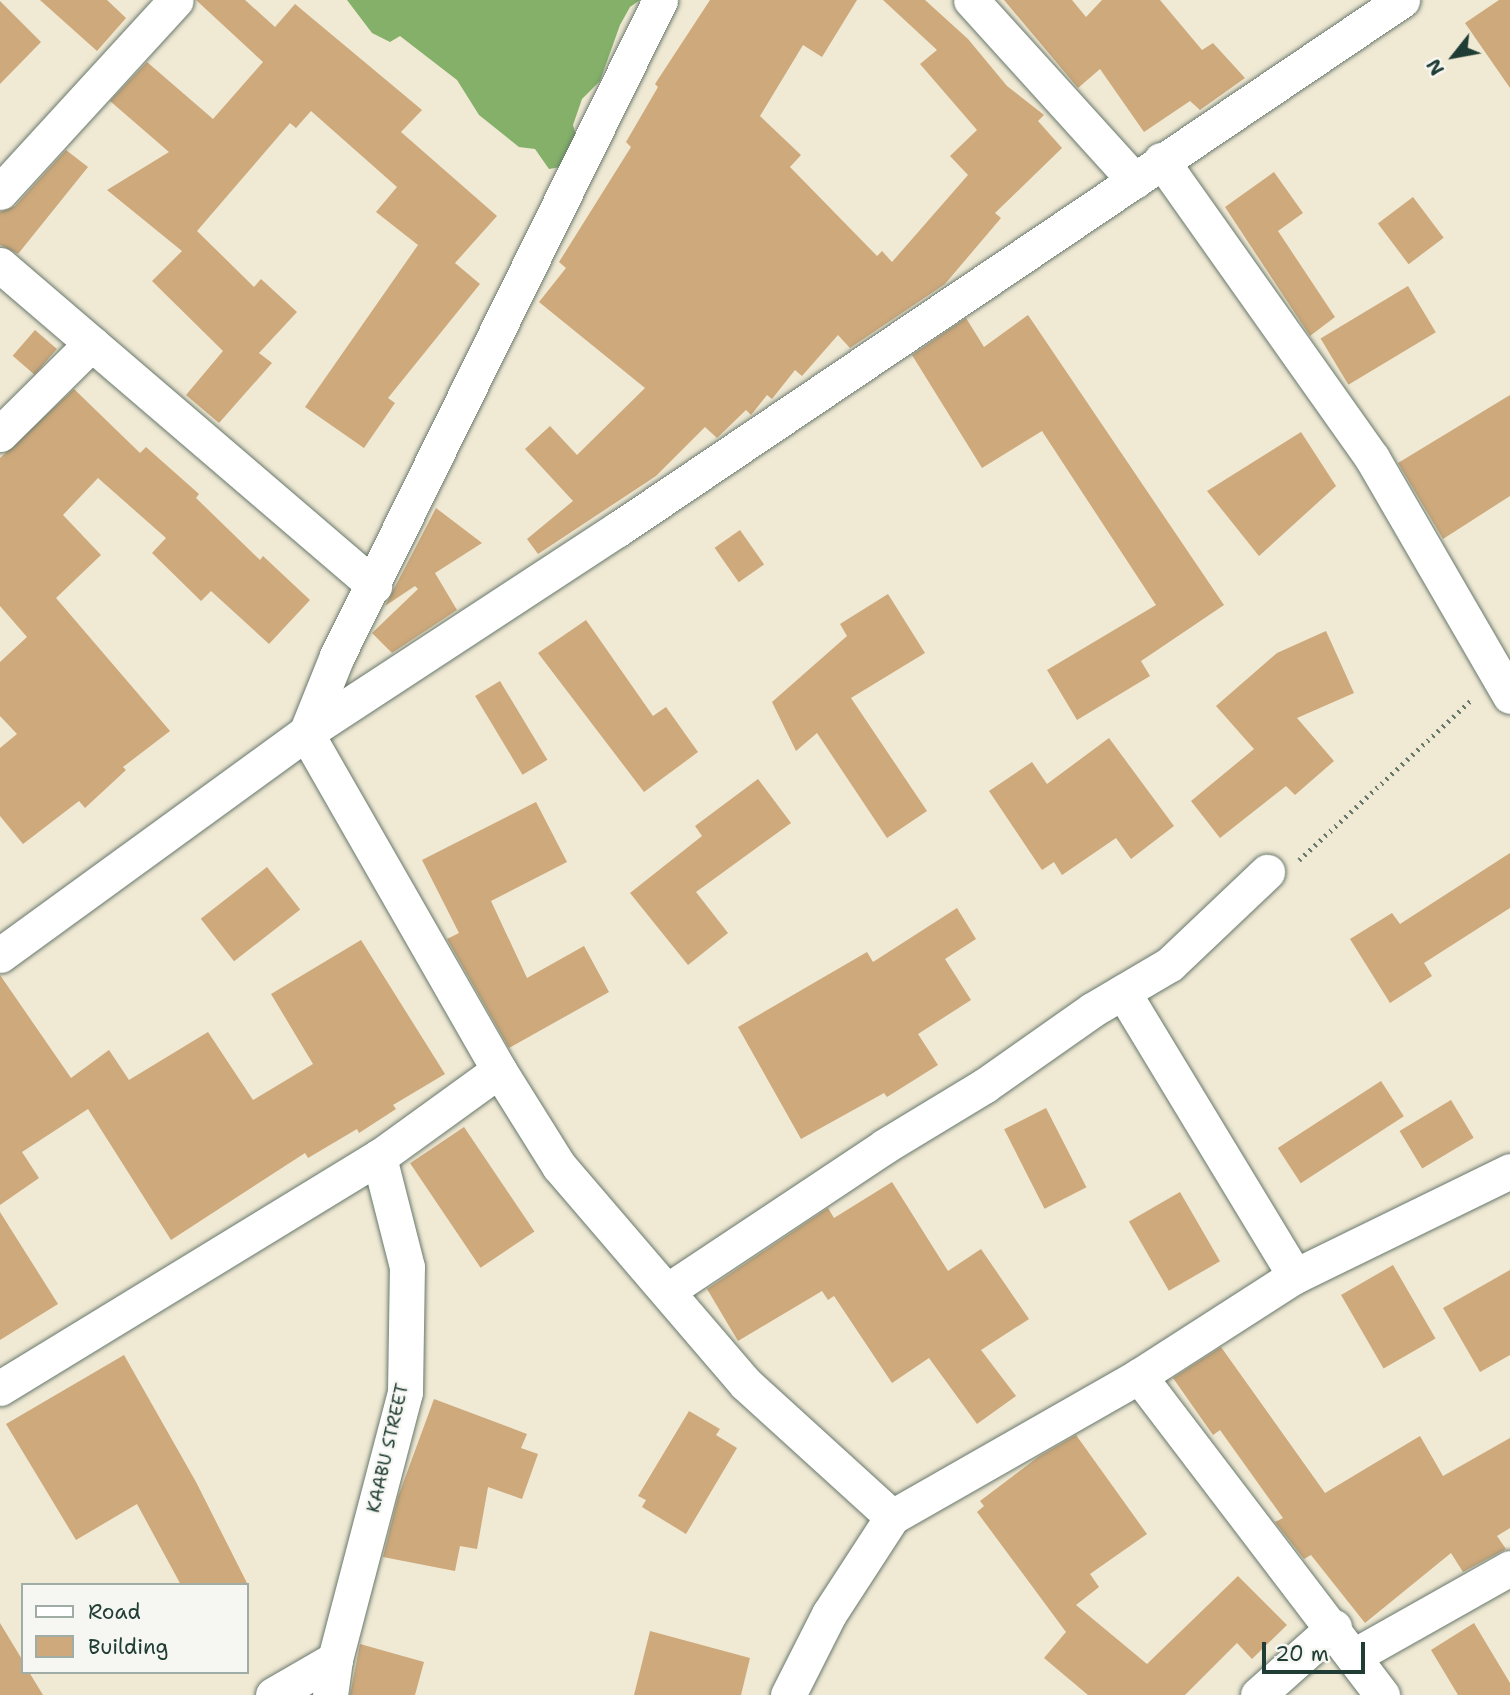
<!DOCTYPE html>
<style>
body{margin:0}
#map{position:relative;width:1510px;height:1695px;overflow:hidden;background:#f0e9d4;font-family:"Shantell Sans",sans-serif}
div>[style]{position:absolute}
.forest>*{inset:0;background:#84b069}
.building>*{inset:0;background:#cda97c;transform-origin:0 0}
.path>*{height:4.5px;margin-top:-2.25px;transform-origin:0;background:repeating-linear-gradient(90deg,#68796c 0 2px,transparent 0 7px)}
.roads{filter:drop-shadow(0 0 2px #68796c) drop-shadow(0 0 2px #68796c)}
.minor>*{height:35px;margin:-17.5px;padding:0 17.5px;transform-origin:17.5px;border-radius:17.5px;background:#fff}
span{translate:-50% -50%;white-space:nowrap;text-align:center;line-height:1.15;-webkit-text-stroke:5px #f6f6f2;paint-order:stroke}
.street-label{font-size:18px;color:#1f3d34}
.legend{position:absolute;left:21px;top:1583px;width:228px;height:91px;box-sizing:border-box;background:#f6f6f2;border:2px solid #a0aca6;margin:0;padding:9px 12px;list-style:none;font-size:21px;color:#1f3d34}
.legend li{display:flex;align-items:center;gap:14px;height:35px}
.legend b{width:35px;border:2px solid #a0aca6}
.north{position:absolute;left:1419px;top:21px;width:70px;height:70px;-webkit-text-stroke:5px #f6f6f2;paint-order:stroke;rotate:239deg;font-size:19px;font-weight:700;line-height:28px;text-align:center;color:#1f3d34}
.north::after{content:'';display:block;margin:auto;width:24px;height:32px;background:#1f3d34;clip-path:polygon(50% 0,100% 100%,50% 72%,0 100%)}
.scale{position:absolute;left:1262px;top:1642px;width:103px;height:32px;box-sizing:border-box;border:4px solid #1f3d34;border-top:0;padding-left:9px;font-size:21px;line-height:24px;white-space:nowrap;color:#1f3d34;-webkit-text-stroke:5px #f6f6f2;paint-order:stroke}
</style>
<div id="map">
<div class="forest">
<div style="clip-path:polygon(347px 0,640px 0,630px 7px,620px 25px,600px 81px,582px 99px,573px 125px,580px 149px,572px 165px,549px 169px,535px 149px,519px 147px,479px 115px,457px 80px,400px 36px,390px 42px,372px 33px)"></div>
</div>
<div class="building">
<div style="clip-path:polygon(40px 0,107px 0,126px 18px,97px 51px)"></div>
<div style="clip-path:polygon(196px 0,245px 0,275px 27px,295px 4px,422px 110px,401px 132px,497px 216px,455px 263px,480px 284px,388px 398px,395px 403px,364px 448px,305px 407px,418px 245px,376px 212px,397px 187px,311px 111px,296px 128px,290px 123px,197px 231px,254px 287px,261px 279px,297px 312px,259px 353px,272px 363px,219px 423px,186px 395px,223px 351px,152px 281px,182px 251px,107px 190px,169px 152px,110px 101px,147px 62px,213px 119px,263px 62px)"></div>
<div style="clip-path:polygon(710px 0,857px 0,822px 57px,803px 45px,760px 116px,801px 155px,790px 167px,877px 256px,882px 251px,892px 262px,968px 175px,950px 156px,977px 130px,920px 64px,937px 50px,883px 0,925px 0,968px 39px,1007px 86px,1044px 115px,1038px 121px,1062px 148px,995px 213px,1001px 218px,945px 284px,850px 348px,838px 335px,802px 376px,795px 370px,772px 399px,767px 395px,751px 415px,746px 410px,717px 438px,705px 427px,656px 476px,538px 554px,527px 539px,573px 501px,525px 449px,550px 426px,577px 455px,645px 388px,539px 302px,566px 268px,559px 262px,631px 147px,626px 142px,658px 87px,655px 84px)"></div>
<div style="clip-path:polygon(1004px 0,1072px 0,1086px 17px,1102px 0,1160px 0,1202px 50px,1213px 43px,1245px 78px,1200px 110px,1190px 101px,1144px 132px,1100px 69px,1078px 88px)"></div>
<div style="clip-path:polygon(1499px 0,1510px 0,1510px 88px,1465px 23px)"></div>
<div style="clip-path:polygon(0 1px,41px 42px,0 84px)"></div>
<div style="clip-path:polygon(66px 150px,88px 167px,18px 254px,0 245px,0 212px,15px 206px)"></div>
<div style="clip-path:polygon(1274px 172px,1303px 213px,1278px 231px,1335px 317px,1310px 336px,1225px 207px)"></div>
<div style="left:1413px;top:197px;width:51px;height:44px;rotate:53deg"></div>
<div style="left:1408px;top:286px;width:54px;height:102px;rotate:59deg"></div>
<div style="clip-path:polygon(1028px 315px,1224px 605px,1141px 661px,1150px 676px,1077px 720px,1047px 670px,1156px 605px,1042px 431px,982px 468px,912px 355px,966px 318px,984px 347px)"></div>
<div style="left:35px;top:330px;width:29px;height:34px;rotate:41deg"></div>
<div style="clip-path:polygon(74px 389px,140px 453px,146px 447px,199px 494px,196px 498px,260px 560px,263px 556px,310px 600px,269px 644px,211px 591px,201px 601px,152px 553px,166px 538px,98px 478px,63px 515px,101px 555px,56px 598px,170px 731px,123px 767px,126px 770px,85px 808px,79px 801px,23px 844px,0 816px,0 748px,17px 734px,0 716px,0 662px,27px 637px,0 606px,0 458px)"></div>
<div style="clip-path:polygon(1510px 395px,1510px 496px,1443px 539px,1398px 463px)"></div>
<div style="clip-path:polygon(1301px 432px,1336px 486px,1259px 556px,1207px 491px)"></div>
<div style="clip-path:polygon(436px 508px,482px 543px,435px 573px,457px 610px,392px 653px,372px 633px,418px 589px,415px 586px,385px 606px)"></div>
<div style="left:740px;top:530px;width:42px;height:31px;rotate:55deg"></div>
<div style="clip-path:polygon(888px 594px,925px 653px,851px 698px,927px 811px,887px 838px,817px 733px,796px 751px,772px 702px,847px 636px,840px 624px)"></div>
<div style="clip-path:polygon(586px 620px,653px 716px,666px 707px,698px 752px,644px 792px,538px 653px)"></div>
<div style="clip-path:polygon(1326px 631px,1354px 693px,1297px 718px,1334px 761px,1295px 795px,1286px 786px,1220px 838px,1191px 801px,1254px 749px,1216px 706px,1277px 653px)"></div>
<div style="left:500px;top:681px;width:92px;height:29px;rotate:59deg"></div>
<div style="clip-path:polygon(1109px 738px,1174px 826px,1131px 859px,1116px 838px,1062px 875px,1054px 862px,1042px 870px,989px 791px,1032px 762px,1047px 784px)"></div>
<div style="clip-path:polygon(758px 779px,791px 823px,696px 892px,728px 933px,688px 965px,630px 893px,702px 836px,695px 826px)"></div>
<div style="clip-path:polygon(536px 802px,567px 862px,491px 901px,527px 978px,584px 946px,609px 992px,509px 1048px,447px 939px,459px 933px,422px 860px)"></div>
<div style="clip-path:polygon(1510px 853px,1510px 908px,1424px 963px,1432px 976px,1390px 1003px,1350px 939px,1392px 913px,1400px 924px)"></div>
<div style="left:267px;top:867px;width:54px;height:84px;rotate:52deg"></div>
<div style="clip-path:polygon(957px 908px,976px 939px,945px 959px,971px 1000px,918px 1034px,938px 1065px,887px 1097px,884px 1093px,801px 1139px,738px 1027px,867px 952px,873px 962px)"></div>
<div style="clip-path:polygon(361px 940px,445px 1074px,393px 1105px,396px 1109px,359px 1133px,357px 1129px,308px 1158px,305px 1153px,171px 1240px,88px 1109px,22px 1152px,39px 1178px,0 1205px,0 975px,71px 1078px,109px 1050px,129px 1080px,208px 1032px,253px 1100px,313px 1064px,271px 994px)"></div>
<div style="left:1381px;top:1081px;width:42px;height:123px;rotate:57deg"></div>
<div style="left:1451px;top:1100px;width:44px;height:60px;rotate:59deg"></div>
<div style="left:1046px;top:1108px;width:89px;height:47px;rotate:63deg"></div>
<div style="left:464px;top:1127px;width:126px;height:65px;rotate:56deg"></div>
<div style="clip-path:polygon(892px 1182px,948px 1271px,981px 1249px,1029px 1319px,981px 1350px,1016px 1396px,977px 1424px,929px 1358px,892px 1383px,834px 1296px,828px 1300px,822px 1291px,738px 1341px,707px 1289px,828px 1208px,834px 1218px)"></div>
<div style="left:1180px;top:1192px;width:80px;height:59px;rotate:60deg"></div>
<div style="clip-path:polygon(0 1212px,58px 1304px,0 1340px)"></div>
<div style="left:1393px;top:1265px;width:85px;height:60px;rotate:60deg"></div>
<div style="clip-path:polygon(1510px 1270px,1510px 1355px,1480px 1372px,1443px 1308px)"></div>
<div style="clip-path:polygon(1221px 1347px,1325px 1493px,1420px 1436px,1443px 1476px,1510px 1438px,1510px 1528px,1497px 1536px,1506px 1549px,1463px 1572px,1451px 1553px,1365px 1623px,1311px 1555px,1304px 1559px,1275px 1522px,1283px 1518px,1220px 1430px,1213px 1435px,1173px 1378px)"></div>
<div style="clip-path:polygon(124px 1355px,196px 1482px,248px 1585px,181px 1585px,137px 1504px,76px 1540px,6px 1424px)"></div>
<div style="clip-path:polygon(434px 1399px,527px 1434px,521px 1448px,538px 1454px,522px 1499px,488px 1487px,477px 1549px,460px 1546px,455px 1571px,383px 1557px,398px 1497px)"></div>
<div style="clip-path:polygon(689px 1411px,720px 1429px,716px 1435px,737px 1448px,686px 1534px,642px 1507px,646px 1500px,638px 1496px)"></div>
<div style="clip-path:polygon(1076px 1435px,1147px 1534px,1090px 1574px,1099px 1587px,1076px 1605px,1147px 1664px,1238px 1576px,1287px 1625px,1252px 1659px,1237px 1643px,1185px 1695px,1088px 1695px,1044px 1658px,1066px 1632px,977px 1512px,984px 1506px,980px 1501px,1038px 1457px)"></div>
<div style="clip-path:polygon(0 1623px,23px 1661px,23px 1672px,29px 1672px,43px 1695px,0 1695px)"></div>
<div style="clip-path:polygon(1474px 1623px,1510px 1683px,1510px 1695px,1458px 1695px,1431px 1650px)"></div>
<div style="clip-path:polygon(650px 1631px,750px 1658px,741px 1695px,634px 1695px)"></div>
<div style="clip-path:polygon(360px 1644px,424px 1662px,415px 1695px,350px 1695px)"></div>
</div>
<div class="path">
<div style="left:1299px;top:860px;width:236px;rotate:-42.9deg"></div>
</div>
<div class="roads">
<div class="minor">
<div style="left:660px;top:0;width:731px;rotate:116.21deg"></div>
<div style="left:337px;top:656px;width:83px;rotate:111.9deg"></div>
<div style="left:306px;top:733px;width:388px;rotate:60.2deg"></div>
<div style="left:499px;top:1070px;width:113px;rotate:58deg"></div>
<div style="left:559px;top:1166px;width:287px;rotate:49.4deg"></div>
<div style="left:746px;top:1384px;width:197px;rotate:42.3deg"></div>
<div style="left:971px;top:0;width:244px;rotate:47.8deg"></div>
<div style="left:1161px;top:160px;width:365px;rotate:54.7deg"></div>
<div style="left:1372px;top:458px;width:275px;rotate:59.9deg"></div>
<div style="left:0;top:192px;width:260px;rotate:-47.5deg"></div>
<div style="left:0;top:265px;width:493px;rotate:40.6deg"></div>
<div style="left:0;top:434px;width:129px;rotate:-44.7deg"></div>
<div style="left:0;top:955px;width:378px;rotate:-36deg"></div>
<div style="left:306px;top:733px;width:373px;rotate:-33.2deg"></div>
<div style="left:618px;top:529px;width:946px;rotate:-34.01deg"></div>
<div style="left:1123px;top:992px;width:332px;rotate:58.8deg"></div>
<div style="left:667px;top:1291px;width:262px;rotate:-33.6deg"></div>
<div style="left:885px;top:1146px;width:116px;rotate:-31.2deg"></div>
<div style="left:984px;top:1086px;width:132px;rotate:-35.1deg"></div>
<div style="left:1092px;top:1010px;width:91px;rotate:-30.5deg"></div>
<div style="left:1170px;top:964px;width:134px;rotate:-43.5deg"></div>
<div style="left:1139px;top:1376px;width:401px;rotate:52.7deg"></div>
<div style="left:0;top:1388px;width:444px;rotate:-31.4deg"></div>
<div style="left:379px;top:1157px;width:148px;rotate:-35.9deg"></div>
<div style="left:1354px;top:1656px;width:179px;rotate:-29.4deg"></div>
<div style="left:273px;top:1695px;width:72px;rotate:-30.1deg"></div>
<div style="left:330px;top:1695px;width:36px;rotate:-82deg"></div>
<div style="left:335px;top:1659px;width:276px;rotate:-75.3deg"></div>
<div style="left:405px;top:1392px;width:125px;rotate:-89.1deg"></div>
<div style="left:407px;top:1267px;width:114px;rotate:-104.3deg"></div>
<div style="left:788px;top:1695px;width:91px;rotate:-63.2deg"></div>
<div style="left:829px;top:1614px;width:116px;rotate:-57deg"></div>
<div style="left:892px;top:1517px;width:284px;rotate:-29.7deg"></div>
<div style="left:1139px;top:1376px;width:185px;rotate:-32.7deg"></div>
<div style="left:1295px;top:1276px;width:239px;rotate:-26deg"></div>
<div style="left:1258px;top:1695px;width:102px;rotate:-41.8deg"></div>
</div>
</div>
<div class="street-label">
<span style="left:388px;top:1448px;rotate:-77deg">KAABU STREET</span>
</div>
<ul class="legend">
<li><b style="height:9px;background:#fff"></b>Road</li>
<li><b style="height:19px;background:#cda97c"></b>Building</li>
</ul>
<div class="north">N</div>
<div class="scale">20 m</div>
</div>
